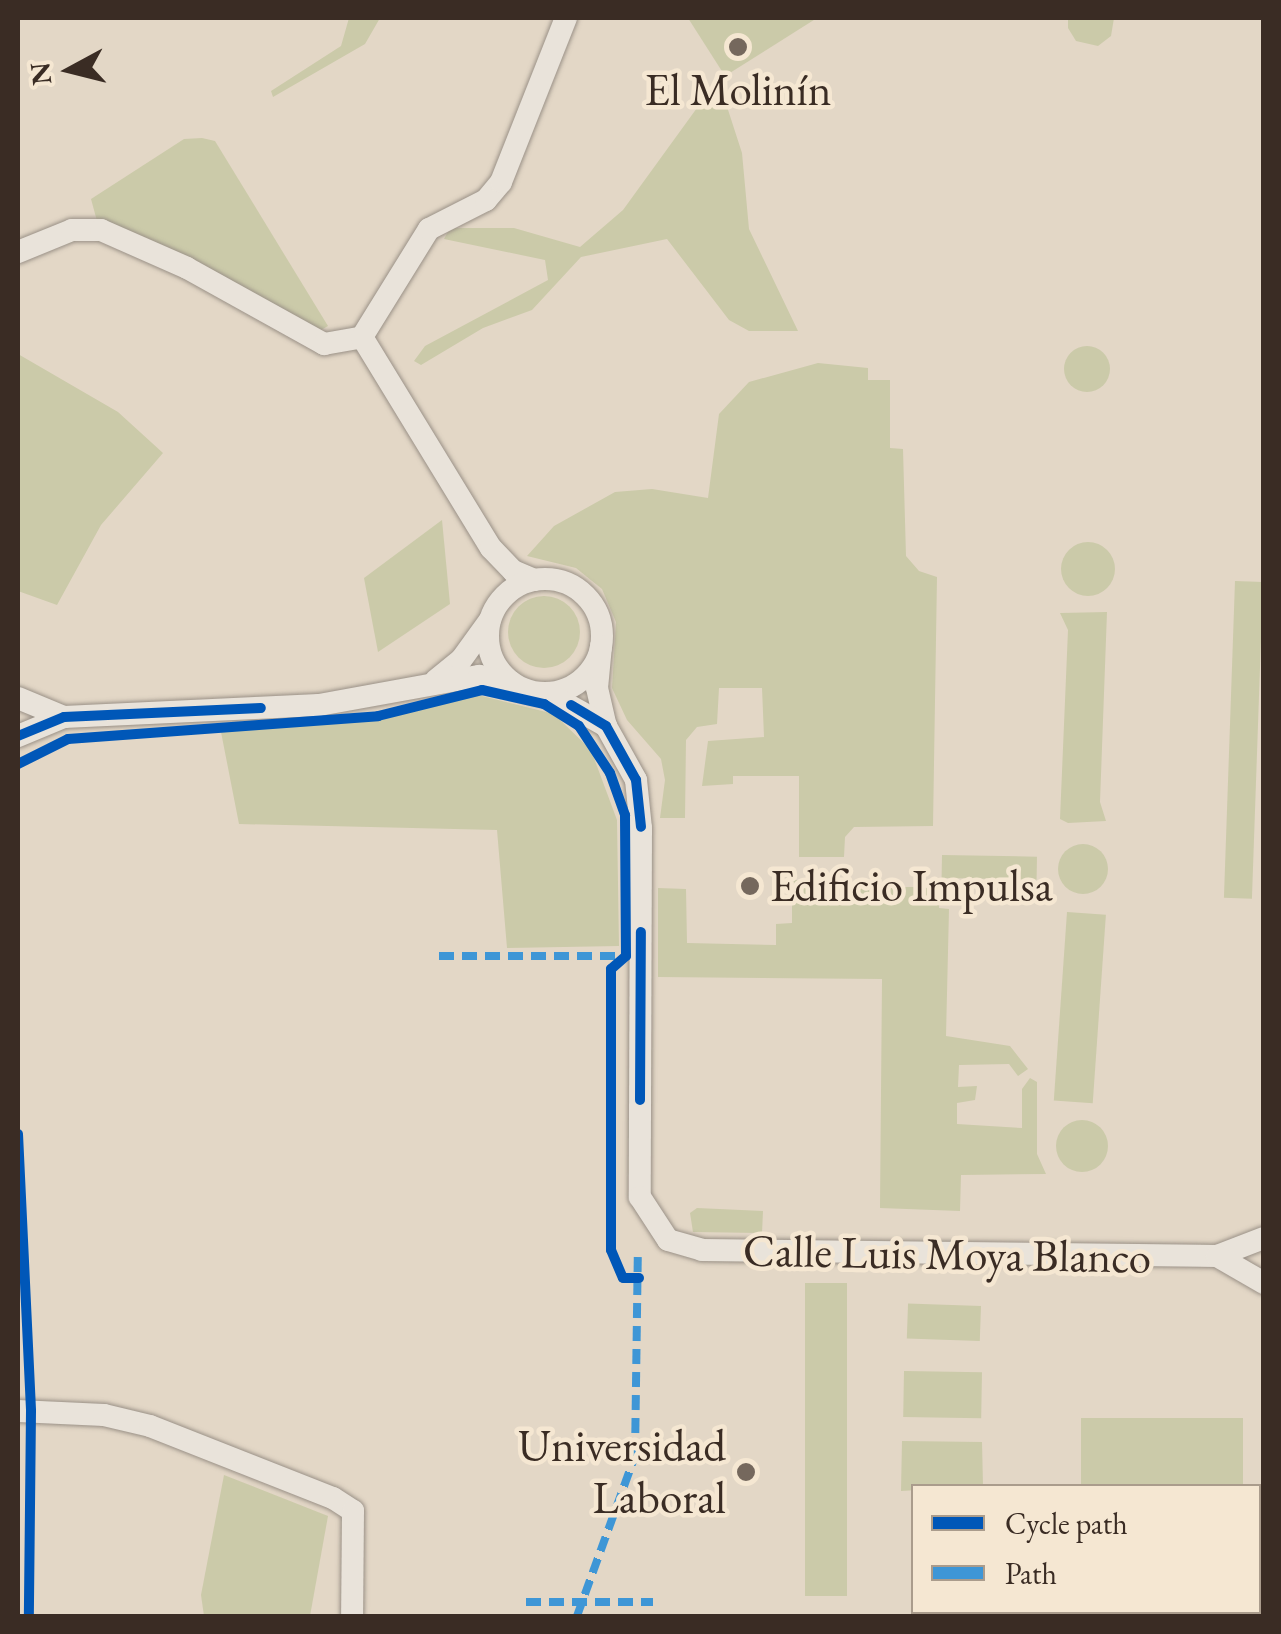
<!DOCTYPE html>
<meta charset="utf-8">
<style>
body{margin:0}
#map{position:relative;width:1281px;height:1634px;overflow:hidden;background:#e3d7c6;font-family:"EB Garamond",serif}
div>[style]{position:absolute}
.green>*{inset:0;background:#cbcaa9;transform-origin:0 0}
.round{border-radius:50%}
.roads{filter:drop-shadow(0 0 2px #9a9187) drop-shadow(0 0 2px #9a9187)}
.minor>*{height:22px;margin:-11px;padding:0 11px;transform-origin:11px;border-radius:11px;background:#e9e3da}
.minor>.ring{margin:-11px;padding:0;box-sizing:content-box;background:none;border:22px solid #e9e3da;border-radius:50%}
.quiet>*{height:8px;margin-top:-4px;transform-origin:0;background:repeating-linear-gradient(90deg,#3e96d6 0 15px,transparent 0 23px)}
.cycleway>*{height:10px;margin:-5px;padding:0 5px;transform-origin:5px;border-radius:5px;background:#0057b8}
.dots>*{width:28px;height:28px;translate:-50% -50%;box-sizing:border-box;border:5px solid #f5e7d2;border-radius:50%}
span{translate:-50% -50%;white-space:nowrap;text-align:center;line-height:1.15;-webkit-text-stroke:9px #f5e7d2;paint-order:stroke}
.poi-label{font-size:45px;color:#3a2c24}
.left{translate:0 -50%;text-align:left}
.right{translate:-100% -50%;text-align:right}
.street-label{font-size:45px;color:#3a2c24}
.frame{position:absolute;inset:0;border:20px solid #3a2c24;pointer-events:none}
.legend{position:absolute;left:911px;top:1484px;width:350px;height:130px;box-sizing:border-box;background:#f5e7d2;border:2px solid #aa9c8c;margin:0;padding:12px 18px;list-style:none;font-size:30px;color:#3a2c24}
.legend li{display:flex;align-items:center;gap:20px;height:50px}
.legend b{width:50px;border:2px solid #aa9c8c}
.north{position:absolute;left:20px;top:20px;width:100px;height:100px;-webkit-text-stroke:8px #f5e7d2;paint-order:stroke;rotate:263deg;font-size:28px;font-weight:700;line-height:40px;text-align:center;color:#3a2c24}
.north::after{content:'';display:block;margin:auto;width:35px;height:45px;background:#3a2c24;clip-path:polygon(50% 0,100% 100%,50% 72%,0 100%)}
</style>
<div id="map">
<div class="green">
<div style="clip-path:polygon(349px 18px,380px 18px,365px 44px,273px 97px,271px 91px,341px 46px)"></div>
<div style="clip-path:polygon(688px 18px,817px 18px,725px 76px)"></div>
<div style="clip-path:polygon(1114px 18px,1111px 36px,1098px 46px,1076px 41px,1068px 28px,1068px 18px)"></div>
<div style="clip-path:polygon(720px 85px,742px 153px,749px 229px,798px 331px,749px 331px,729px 320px,667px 239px,581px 257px,532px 310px,483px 328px,421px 365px,414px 361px,425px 346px,548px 280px,545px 260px,444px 239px,450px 228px,514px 228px,580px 247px,623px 210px,710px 90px)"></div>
<div style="clip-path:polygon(202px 138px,215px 141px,328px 326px,321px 330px,97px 221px,91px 199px,184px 139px)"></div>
<div class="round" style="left:1064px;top:346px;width:46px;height:46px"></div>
<div style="clip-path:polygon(18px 354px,118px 412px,163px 453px,101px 525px,57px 605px,18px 591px)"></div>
<div style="clip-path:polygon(818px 363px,868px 368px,868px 380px,890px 380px,890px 448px,903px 449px,906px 556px,919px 571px,937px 577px,933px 826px,854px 827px,845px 837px,844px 857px,799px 857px,799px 776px,733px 776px,733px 784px,702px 786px,708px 741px,764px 737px,762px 688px,719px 688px,717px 724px,697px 727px,686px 740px,685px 818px,660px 818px,665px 780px,661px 759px,627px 720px,612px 688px,616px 622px,602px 589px,576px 568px,527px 556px,554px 526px,615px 492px,652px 489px,708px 498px,719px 414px,749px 382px)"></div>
<div style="clip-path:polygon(442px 520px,450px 604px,378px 652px,364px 578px)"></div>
<div class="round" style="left:1061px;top:542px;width:54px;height:54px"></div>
<div style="left:1235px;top:581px;width:28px;height:317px;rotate:2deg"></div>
<div class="round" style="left:508px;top:596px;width:72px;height:72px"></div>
<div style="clip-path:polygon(1107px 612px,1100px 802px,1106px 821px,1068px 823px,1060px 819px,1068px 630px,1060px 613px)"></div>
<div style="clip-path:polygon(478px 695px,554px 714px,591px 750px,617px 820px,619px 946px,507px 948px,497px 830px,239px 824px,221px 732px,365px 721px)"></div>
<div class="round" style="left:1058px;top:844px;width:50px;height:50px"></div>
<div style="left:942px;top:855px;width:95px;height:23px;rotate:1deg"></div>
<div style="clip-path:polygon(792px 880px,824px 880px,825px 887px,939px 887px,939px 908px,949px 909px,946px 1036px,1010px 1046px,1028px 1069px,1018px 1076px,1009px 1064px,959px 1065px,958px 1087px,977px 1086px,975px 1100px,957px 1103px,957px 1124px,1022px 1128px,1022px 1089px,1030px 1078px,1037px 1082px,1037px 1154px,1046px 1174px,961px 1175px,960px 1211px,880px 1208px,882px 979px,658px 977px,658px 888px,686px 889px,687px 943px,776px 945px,776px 924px,792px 923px)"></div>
<div style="left:1067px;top:912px;width:39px;height:189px;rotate:4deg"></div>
<div class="round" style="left:1056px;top:1120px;width:52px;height:52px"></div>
<div style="clip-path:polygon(697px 1208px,763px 1211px,762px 1233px,693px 1232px,690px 1213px)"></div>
<div style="left:805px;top:1283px;width:42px;height:313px"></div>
<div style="left:981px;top:1306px;width:35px;height:73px;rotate:92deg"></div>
<div style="left:904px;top:1371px;width:78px;height:46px;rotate:1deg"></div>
<div style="left:1081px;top:1418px;width:162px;height:68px"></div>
<div style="clip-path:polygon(902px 1441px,982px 1442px,983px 1486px,901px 1491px)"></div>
<div style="clip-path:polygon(224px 1475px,328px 1516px,310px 1616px,204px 1616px,201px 1595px)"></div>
</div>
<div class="roads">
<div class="minor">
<div style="left:18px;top:252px;width:58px;rotate:-22.2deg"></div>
<div style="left:72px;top:230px;width:29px"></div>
<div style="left:101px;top:230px;width:94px;rotate:23.8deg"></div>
<div style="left:187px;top:268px;width:157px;rotate:29deg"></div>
<div style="left:324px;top:344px;width:39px;rotate:-10deg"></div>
<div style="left:362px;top:337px;width:127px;rotate:-58.2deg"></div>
<div style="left:429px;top:229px;width:64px;rotate:-27deg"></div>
<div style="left:486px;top:200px;width:23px;rotate:-50deg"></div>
<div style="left:501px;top:182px;width:176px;rotate:-68.4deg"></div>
<div style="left:362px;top:337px;width:247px;rotate:58.6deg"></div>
<div style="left:491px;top:548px;width:32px;rotate:46deg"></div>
<div style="left:513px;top:571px;width:23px;rotate:23deg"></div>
<div class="ring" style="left:488px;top:579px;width:92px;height:92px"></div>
<div style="left:601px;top:646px;width:42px;rotate:95.4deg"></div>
<div style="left:597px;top:688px;width:39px;rotate:77deg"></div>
<div style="left:606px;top:726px;width:62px;rotate:60.9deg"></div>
<div style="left:636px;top:780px;width:48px;rotate:84.1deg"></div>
<div style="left:641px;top:828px;width:369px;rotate:90.2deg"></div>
<div style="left:640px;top:1197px;width:51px;rotate:56.9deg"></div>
<div style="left:668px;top:1240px;width:35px;rotate:16deg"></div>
<div style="left:702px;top:1250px;width:515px;rotate:0.67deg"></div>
<div style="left:1217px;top:1256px;width:50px;rotate:-21deg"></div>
<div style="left:436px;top:680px;width:32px;rotate:-39deg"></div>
<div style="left:461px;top:660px;width:49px;rotate:-54.1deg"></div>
<div style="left:547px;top:693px;width:68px;rotate:29.2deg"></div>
<div style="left:18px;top:698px;width:50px;rotate:22.4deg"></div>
<div style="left:18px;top:736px;width:50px;rotate:-22.4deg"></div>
<div style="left:64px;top:717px;width:255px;rotate:-2.7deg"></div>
<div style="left:319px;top:705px;width:163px;rotate:-10.3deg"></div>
<div style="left:479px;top:676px;width:33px;rotate:11deg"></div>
<div style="left:1217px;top:1256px;width:54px;rotate:29.9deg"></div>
<div style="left:18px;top:1411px;width:86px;rotate:2.7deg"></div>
<div style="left:104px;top:1415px;width:47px;rotate:13.4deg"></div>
<div style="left:150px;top:1426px;width:197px;rotate:21.5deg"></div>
<div style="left:333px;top:1498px;width:24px;rotate:33deg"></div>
<div style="left:353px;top:1511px;width:105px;rotate:90.5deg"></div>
</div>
</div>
<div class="quiet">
<div style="left:439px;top:956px;width:187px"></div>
<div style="left:526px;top:1602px;width:127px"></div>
<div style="left:577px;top:1616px;width:170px;rotate:-70.1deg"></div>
<div style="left:635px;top:1456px;width:206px;rotate:-89.2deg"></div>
</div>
<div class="cycleway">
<div style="left:571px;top:705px;width:41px;rotate:31deg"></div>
<div style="left:606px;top:726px;width:62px;rotate:60.9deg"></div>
<div style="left:636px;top:780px;width:47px;rotate:83.9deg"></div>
<div style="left:18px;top:736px;width:50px;rotate:-22.4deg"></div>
<div style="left:64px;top:717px;width:197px;rotate:-2.6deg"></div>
<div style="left:18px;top:764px;width:56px;rotate:-26.6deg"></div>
<div style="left:68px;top:739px;width:311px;rotate:-4.2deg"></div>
<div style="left:378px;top:716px;width:107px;rotate:-14deg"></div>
<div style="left:482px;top:690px;width:64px;rotate:12.7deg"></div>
<div style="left:544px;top:704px;width:41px;rotate:32.2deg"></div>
<div style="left:579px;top:726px;width:56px;rotate:56.6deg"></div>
<div style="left:610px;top:773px;width:45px;rotate:70.3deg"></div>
<div style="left:625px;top:815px;width:141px;rotate:89.6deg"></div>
<div style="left:626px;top:956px;width:20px;rotate:139deg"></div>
<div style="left:611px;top:969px;width:281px;rotate:90deg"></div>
<div style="left:611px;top:1250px;width:30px;rotate:67deg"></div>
<div style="left:623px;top:1278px;width:16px"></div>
<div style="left:640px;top:1100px;width:168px;rotate:-89.7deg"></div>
<div style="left:18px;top:1134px;width:277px;rotate:87.3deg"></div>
<div style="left:31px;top:1411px;width:205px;rotate:90.6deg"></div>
</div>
<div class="dots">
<div style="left:738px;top:47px;background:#75685d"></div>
<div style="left:750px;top:886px;background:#75685d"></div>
<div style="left:746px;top:1472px;background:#75685d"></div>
</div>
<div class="poi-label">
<span style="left:738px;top:90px">El Molinín</span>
<span class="left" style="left:770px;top:886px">Edificio Impulsa</span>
<span class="right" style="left:726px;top:1472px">Universidad<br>Laboral</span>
</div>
<div class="street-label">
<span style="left:947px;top:1254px;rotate:1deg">Calle Luis Moya Blanco</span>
</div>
<div class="frame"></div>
<ul class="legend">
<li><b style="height:12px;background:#0057b8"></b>Cycle path</li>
<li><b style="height:12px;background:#3e96d6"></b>Path</li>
</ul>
<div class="north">N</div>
</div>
